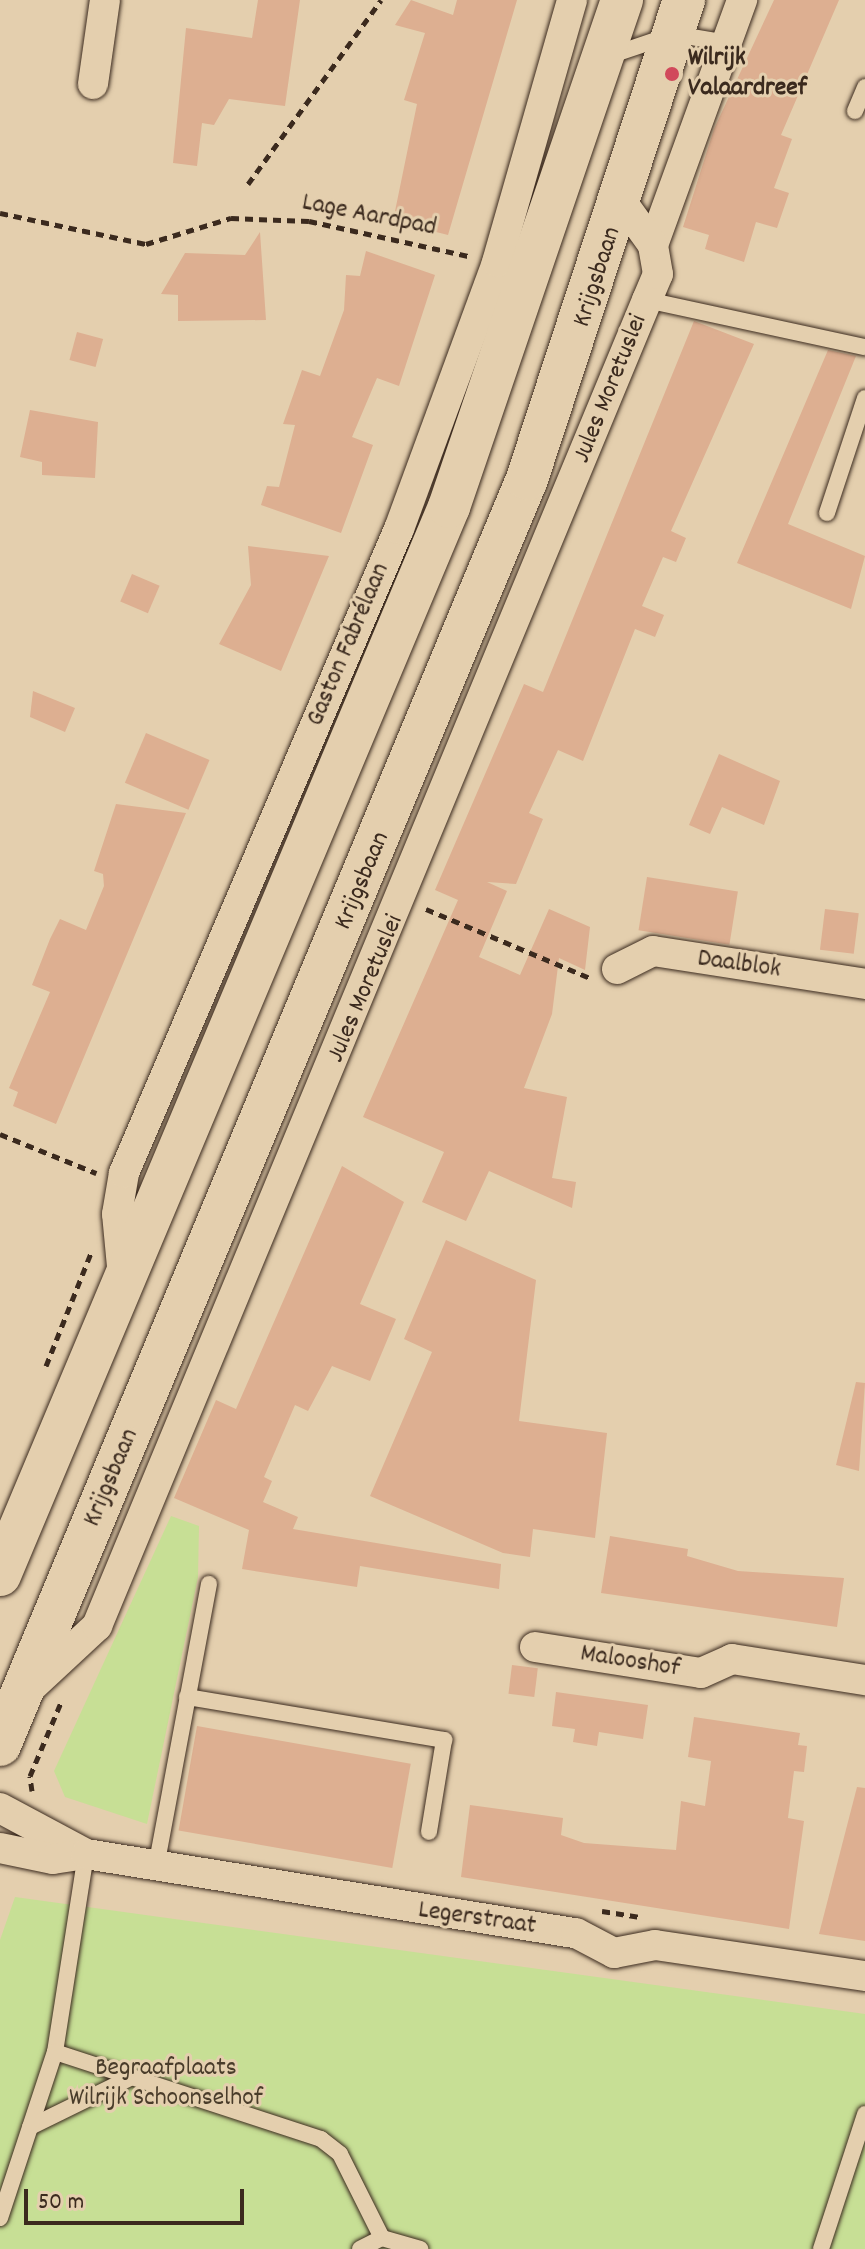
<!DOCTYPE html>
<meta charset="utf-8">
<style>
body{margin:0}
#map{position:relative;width:865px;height:2249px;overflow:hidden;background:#e4cfae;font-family:Dekko,sans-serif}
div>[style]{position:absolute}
.green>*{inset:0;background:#c7df95}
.building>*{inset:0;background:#ddaf91;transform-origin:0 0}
.path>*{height:5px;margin-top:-2.5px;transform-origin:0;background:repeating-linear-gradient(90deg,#3b2a1e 0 8px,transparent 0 14px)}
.roads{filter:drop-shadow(0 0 2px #3b2a1e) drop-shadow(0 0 2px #3b2a1e)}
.service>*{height:16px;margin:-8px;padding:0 8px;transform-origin:8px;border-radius:8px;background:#e4cfae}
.minor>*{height:30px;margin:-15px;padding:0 15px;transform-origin:15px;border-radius:15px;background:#e4cfae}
.secondary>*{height:42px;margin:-21px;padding:0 21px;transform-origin:21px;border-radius:21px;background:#e4cfae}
.dots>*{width:22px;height:22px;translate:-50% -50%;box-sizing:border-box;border:4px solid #e4cfae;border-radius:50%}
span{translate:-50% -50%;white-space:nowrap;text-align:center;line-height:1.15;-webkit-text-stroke:6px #e4cfae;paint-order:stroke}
.poi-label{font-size:26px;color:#3b2a1e;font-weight:700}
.left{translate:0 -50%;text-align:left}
.street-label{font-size:26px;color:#3b2a1e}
.park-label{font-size:26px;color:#493c2a}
.scale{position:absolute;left:24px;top:2189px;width:220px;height:36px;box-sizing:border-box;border:4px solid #3b2a1e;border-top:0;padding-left:10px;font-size:24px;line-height:28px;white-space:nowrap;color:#3b2a1e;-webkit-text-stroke:6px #e4cfae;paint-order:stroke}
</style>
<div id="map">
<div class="green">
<div style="clip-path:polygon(171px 1516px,199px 1526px,198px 1577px,147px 1824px,65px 1797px,54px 1771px)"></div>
<div style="clip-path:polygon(15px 1897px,865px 2014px,865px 2249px,0 2249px,0 1940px)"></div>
</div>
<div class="building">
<div style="clip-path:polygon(258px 0,300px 0,285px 106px,229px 99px,214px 125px,202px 123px,197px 166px,173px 163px,186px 28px,252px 38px)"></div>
<div style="clip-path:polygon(411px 0,453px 15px,457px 0,517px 0,448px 235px,393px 221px,417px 104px,404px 100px,425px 33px,395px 25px)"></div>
<div style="clip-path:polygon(774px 0,839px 0,781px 135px,792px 139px,774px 188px,789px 193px,777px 228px,756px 222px,744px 262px,705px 249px,709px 235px,683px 227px,714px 129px)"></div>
<div style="clip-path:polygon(260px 232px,266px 320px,178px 321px,178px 295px,161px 294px,185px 253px,245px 255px)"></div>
<div style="clip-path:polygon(366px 251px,435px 275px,399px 386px,377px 378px,352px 437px,373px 445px,341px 533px,261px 505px,267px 486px,279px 487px,295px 425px,283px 424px,302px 370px,320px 376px,344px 310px,346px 275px,360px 276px)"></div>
<div style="clip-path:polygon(694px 321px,754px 344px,671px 531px,686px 538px,676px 562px,663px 557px,642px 606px,664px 615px,655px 637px,635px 629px,583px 761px,558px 750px,529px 813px,543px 819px,516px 884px,487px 882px,507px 891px,479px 957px,520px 975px,549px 909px,590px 927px,585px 970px,559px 958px,552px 1014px,524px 1088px,567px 1097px,552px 1178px,576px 1182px,572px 1208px,489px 1171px,466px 1221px,422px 1202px,444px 1152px,363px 1117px,458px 900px,435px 890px,524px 684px,543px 692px)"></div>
<div style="left:77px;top:332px;width:27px;height:29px;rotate:15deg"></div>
<div style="clip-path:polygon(828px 350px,856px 356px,788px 524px,865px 556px,851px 609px,737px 563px)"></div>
<div style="clip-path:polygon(30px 410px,98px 422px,95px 478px,42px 475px,42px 462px,20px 457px)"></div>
<div style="clip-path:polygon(248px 546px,329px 556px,281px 671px,219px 644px,251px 585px)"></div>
<div style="left:132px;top:574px;width:30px;height:30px;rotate:23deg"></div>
<div style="clip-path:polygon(33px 691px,75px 708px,65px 732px,30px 717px)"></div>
<div style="left:146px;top:733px;width:69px;height:54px;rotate:23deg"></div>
<div style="clip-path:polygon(719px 754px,780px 781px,764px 825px,722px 807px,710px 834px,689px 825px)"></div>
<div style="clip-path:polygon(116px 804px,186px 813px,56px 1124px,13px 1106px,18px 1092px,9px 1088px,50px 992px,32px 985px,50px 939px,60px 919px,86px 930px,104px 886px,103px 874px,94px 871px)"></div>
<div style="left:647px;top:877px;width:92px;height:54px;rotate:9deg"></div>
<div style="left:825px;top:909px;width:34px;height:41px;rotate:7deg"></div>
<div style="clip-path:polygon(342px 1166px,404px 1202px,360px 1304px,396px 1319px,370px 1381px,332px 1366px,308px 1411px,295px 1405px,264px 1477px,272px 1481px,263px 1502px,298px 1517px,293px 1529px,501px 1564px,499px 1589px,360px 1566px,357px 1587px,242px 1569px,249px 1530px,174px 1498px,216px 1400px,236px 1409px)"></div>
<div style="clip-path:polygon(446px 1240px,536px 1280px,519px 1421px,607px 1433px,595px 1538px,533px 1529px,530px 1557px,503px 1553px,370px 1496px,432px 1352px,404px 1339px)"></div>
<div style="clip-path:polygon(856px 1382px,865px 1383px,859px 1471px,836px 1465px)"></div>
<div style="clip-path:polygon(610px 1536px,688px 1549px,687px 1556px,738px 1571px,844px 1578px,837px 1627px,601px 1593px)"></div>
<div style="left:512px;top:1665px;width:26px;height:29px;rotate:7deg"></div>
<div style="clip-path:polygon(556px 1692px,648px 1705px,643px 1739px,599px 1732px,597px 1746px,573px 1742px,575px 1729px,552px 1726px)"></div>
<div style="clip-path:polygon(694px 1717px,800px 1733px,798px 1745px,807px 1746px,804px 1772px,794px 1771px,788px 1818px,804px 1821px,789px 1929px,461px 1877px,470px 1805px,563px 1818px,561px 1835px,584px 1843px,676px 1850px,681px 1801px,705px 1806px,711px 1761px,688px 1757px)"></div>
<div style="left:197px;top:1726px;width:217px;height:106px;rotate:10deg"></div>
<div style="clip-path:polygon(857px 1787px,865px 1788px,865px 1941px,819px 1934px)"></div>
</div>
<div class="path">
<div style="left:248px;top:184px;width:227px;rotate:-54.1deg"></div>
<div style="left:0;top:213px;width:149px;rotate:12deg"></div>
<div style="left:146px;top:244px;width:89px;rotate:-17deg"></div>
<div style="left:231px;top:218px;width:78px;rotate:2.2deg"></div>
<div style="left:309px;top:221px;width:163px;rotate:12.4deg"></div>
<div style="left:426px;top:909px;width:178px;rotate:22.8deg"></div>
<div style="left:0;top:1134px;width:104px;rotate:22.1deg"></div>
<div style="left:46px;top:1366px;width:122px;rotate:-68.3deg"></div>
<div style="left:32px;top:1791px;width:15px;rotate:-98deg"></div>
<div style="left:30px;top:1776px;width:82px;rotate:-67.2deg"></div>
<div style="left:602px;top:1911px;width:37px;rotate:9deg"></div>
</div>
<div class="roads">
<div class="service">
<div style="left:609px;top:56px;width:69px;rotate:-18.7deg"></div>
<div style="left:674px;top:34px;width:54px;rotate:9.6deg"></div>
<div style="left:855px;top:111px;width:26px;rotate:-67deg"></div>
<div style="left:647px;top:300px;width:223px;rotate:12.2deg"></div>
<div style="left:827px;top:513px;width:121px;rotate:-71.7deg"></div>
<div style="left:187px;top:1697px;width:261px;rotate:9.5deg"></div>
<div style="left:444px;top:1740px;width:93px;rotate:99.3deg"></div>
<div style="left:156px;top:1867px;width:288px;rotate:-79.4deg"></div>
<div style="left:55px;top:2052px;width:200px;rotate:-81.1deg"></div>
<div style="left:30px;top:2127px;width:114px;rotate:-26.1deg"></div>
<div style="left:0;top:2218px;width:175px;rotate:-71.7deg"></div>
<div style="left:55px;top:2052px;width:280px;rotate:18.1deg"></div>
<div style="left:321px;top:2139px;width:24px;rotate:38deg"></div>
<div style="left:340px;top:2154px;width:94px;rotate:63.4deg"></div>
<div style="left:382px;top:2238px;width:40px;rotate:16deg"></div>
<div style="left:360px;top:2249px;width:25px;rotate:-27deg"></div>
<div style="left:821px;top:2249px;width:142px;rotate:-71.9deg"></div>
</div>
<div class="minor">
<div style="left:93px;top:84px;width:85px;rotate:-81.9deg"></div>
<div style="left:653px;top:245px;width:261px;rotate:-70deg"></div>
<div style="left:617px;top:969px;width:40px;rotate:-26.6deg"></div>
<div style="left:653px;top:951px;width:215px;rotate:8.8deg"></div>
<div style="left:123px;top:1277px;width:63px;rotate:-95.4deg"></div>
<div style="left:117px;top:1214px;width:42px;rotate:-80.3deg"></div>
<div style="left:124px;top:1173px;width:700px;rotate:-66.88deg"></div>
<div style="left:399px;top:529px;width:284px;rotate:-69.8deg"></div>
<div style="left:497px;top:262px;width:273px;rotate:-74deg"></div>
<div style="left:535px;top:1647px;width:168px;rotate:8.9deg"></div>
<div style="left:701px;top:1673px;width:34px;rotate:-24deg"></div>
<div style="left:732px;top:1659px;width:135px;rotate:9deg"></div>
<div style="left:27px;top:1691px;width:96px;rotate:-42.9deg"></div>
<div style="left:97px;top:1626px;width:1436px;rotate:-67.47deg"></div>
<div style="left:647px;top:300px;width:28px;rotate:-67deg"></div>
<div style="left:658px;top:274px;width:29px;rotate:-100deg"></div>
<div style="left:653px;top:245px;width:53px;rotate:-125.8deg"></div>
<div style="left:0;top:1808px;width:98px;rotate:28.1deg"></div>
<div style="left:0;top:1848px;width:54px;rotate:11.7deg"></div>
<div style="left:53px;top:1859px;width:33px;rotate:-9deg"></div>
<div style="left:86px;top:1854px;width:496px;rotate:9.2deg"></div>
<div style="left:576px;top:1933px;width:43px;rotate:27.8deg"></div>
<div style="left:614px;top:1953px;width:42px;rotate:-11deg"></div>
<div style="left:655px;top:1945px;width:212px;rotate:8.4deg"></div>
</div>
<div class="secondary">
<div style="left:0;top:1575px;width:1159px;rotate:-67.2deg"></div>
<div style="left:449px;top:507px;width:536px;rotate:-71.16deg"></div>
<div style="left:0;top:1745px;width:1371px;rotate:-67.4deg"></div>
<div style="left:527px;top:479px;width:504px;rotate:-71.85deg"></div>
</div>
</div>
<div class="dots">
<div style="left:672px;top:74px;background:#d1495b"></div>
</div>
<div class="poi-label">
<span class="left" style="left:688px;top:74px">Wilrijk<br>Valaardreef</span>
</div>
<div class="street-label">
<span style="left:369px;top:216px;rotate:11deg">Lage Aardpad</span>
<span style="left:598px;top:277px;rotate:-72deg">Krijgsbaan</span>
<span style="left:611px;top:389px;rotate:-68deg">Jules Moretuslei</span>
<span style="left:349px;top:645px;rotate:-67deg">Gaston Fabrélaan</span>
<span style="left:363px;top:881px;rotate:-67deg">Krijgsbaan</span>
<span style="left:739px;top:965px;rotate:8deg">Daalblok</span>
<span style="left:366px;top:989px;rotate:-67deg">Jules Moretuslei</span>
<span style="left:112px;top:1478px;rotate:-67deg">Krijgsbaan</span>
<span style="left:630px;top:1662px;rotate:9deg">Malooshof</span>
<span style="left:477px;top:1919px;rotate:8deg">Legerstraat</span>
</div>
<div class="park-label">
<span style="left:166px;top:2084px">Begraafplaats<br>Wilrijk Schoonselhof</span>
</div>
<div class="scale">50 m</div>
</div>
